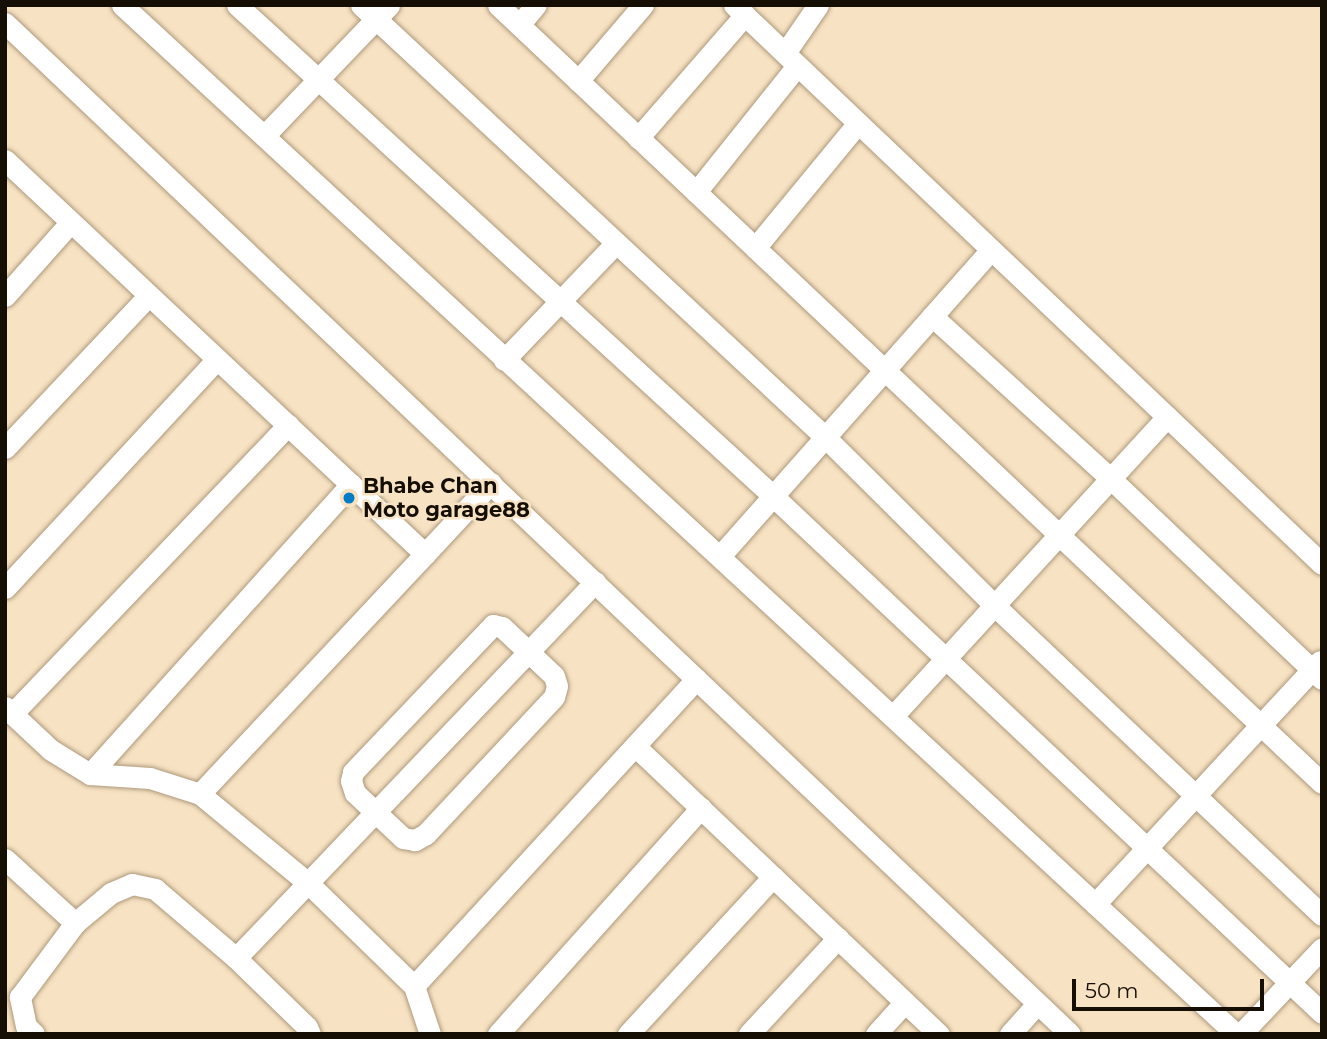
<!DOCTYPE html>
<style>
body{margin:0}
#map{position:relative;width:1327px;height:1039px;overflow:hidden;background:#f7e2c3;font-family:Montserrat,sans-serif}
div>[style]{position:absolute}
.roads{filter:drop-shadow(0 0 2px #ad997c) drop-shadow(0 0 2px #ad997c)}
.street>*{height:21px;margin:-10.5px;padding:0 10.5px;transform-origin:10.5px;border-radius:10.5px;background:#fff}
.dots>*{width:19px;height:19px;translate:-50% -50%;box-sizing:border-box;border:4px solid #f7e2c3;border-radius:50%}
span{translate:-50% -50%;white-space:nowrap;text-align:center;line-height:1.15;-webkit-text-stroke:5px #f7e2c3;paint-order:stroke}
.poi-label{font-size:21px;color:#150e05;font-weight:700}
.left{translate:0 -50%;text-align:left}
.frame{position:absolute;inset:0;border:7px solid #150e05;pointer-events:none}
.scale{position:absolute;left:1072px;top:979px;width:192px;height:32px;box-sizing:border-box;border:4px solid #150e05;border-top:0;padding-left:9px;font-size:21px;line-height:24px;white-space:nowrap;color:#150e05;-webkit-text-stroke:5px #f7e2c3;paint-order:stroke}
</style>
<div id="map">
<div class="roads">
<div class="street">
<div style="left:122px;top:5px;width:1517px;rotate:42.73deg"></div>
<div style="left:237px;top:5px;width:727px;rotate:42.49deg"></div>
<div style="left:773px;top:496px;width:754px;rotate:43.28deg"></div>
<div style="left:361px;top:5px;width:634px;rotate:42.95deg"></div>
<div style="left:825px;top:437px;width:238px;rotate:44.8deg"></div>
<div style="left:994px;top:605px;width:451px;rotate:43.4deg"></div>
<div style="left:498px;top:5px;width:1133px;rotate:43.36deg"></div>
<div style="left:734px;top:5px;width:811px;rotate:43.55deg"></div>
<div style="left:5px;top:23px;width:1468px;rotate:43.51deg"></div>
<div style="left:519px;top:25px;width:26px;rotate:-50deg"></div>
<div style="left:785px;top:53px;width:58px;rotate:-55.5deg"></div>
<div style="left:578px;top:81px;width:100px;rotate:-49.5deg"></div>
<div style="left:264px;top:136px;width:181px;rotate:-46.3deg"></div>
<div style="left:638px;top:138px;width:163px;rotate:-49deg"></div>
<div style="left:5px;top:160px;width:576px;rotate:43.17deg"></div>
<div style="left:425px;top:554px;width:329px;rotate:133.2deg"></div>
<div style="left:696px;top:192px;width:161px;rotate:-51.3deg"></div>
<div style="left:755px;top:248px;width:162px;rotate:-50.5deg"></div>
<div style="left:5px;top:296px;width:99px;rotate:-48.3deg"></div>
<div style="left:932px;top:316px;width:241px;rotate:42.3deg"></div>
<div style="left:1110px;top:478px;width:292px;rotate:43.5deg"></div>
<div style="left:504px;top:360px;width:162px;rotate:-46.3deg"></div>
<div style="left:5px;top:448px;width:209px;rotate:-46.7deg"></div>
<div style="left:425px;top:554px;width:97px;rotate:-47.1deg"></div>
<div style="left:720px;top:556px;width:409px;rotate:-48.5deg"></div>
<div style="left:5px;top:588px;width:312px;rotate:-47.2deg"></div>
<div style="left:493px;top:625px;width:9px;rotate:13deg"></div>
<div style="left:502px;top:627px;width:71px;rotate:43.3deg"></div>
<div style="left:554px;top:676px;width:10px;rotate:73deg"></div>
<div style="left:557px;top:686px;width:11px;rotate:105deg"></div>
<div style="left:554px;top:697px;width:187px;rotate:133.1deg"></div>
<div style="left:426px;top:834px;width:13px;rotate:151deg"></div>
<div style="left:415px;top:840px;width:12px;rotate:-171deg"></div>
<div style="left:403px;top:838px;width:66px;rotate:-136.8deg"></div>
<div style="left:355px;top:793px;width:13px;rotate:-108deg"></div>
<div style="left:351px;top:781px;width:9px;rotate:-77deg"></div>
<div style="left:353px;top:772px;width:203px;rotate:-46.4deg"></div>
<div style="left:5px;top:707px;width:63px;rotate:43.1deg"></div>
<div style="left:51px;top:750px;width:46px;rotate:31.6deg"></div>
<div style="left:90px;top:774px;width:60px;rotate:3.8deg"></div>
<div style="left:150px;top:778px;width:52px;rotate:17.7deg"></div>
<div style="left:200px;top:794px;width:141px;rotate:39.5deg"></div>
<div style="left:309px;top:884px;width:146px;rotate:44.2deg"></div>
<div style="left:414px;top:986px;width:51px;rotate:71.6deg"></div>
<div style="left:12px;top:714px;width:400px;rotate:-46.3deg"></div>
<div style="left:893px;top:716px;width:406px;rotate:-47.5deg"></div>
<div style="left:635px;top:746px;width:419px;rotate:43.5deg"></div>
<div style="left:90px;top:774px;width:390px;rotate:-48deg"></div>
<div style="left:5px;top:859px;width:95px;rotate:42.4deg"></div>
<div style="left:1095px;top:904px;width:331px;rotate:-47.2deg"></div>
<div style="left:236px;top:958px;width:520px;rotate:-46.32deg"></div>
<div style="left:414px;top:986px;width:417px;rotate:-47.4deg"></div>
<div style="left:34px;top:1034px;width:11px;rotate:-135deg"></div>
<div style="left:26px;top:1026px;width:30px;rotate:-102deg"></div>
<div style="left:20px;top:997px;width:92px;rotate:-53.4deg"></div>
<div style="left:75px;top:923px;width:47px;rotate:-39.8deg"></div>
<div style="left:111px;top:893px;width:23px;rotate:-23deg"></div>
<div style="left:132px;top:884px;width:24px;rotate:12deg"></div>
<div style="left:155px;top:889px;width:106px;rotate:40.4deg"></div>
<div style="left:236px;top:958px;width:99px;rotate:44.2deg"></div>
<div style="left:307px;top:1027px;width:8px;rotate:67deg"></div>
<div style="left:498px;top:1034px;width:304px;rotate:-48.1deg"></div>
<div style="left:628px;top:1034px;width:214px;rotate:-47.3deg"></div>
<div style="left:749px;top:1034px;width:131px;rotate:-47.2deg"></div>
<div style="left:876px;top:1034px;width:43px;rotate:-47.8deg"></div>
<div style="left:1010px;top:1034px;width:40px;rotate:-48deg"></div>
<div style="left:1241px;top:1034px;width:118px;rotate:-46.7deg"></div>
</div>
</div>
<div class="dots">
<div style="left:349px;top:498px;background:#007cc5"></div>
</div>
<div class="poi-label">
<span class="left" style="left:363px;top:498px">Bhabe Chan<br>Moto garage88</span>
</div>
<div class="frame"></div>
<div class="scale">50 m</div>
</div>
